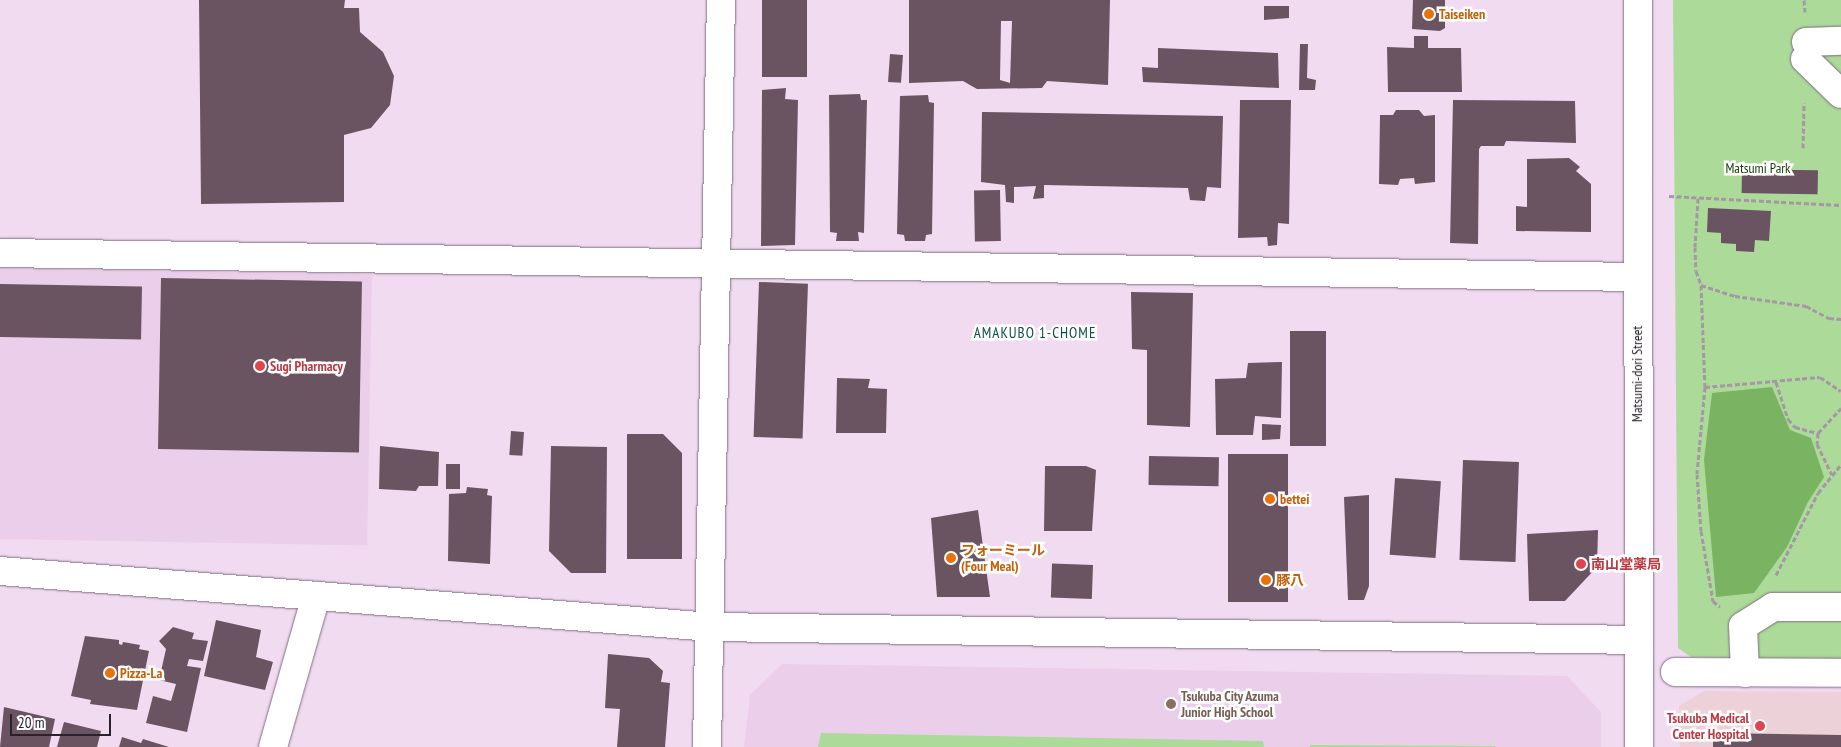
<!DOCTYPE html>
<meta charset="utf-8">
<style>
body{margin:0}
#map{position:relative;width:1841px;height:747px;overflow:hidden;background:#f1dbf0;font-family:"PT Sans Narrow","Noto Sans JP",sans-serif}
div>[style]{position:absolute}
.built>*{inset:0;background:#ebcfea;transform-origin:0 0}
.medical>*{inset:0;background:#ecd2d8}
.green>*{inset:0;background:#abda99}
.forest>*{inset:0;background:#7ab462}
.building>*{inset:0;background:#6b5461;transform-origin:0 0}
.path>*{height:3px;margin-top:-1.5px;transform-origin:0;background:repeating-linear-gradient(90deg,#a796a6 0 5px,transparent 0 7.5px)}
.roads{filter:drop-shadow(0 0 1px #816e81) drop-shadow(0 0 1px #816e81)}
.street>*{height:28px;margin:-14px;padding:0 14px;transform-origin:14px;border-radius:14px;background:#fff}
.secondary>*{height:28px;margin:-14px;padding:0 14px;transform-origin:14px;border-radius:14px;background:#fff}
.dots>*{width:14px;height:14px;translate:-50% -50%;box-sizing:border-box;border:2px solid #fff;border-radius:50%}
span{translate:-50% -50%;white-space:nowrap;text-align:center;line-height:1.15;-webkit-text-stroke:5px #fff;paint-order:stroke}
.food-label{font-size:14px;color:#c56008;font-weight:700}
.left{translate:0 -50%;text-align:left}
.park-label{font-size:14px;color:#143a00}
.health-label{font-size:14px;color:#be3a42;font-weight:700}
.right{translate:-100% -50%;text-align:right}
.street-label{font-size:14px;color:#2a222a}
.education-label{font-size:14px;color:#785e54;font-weight:700}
.neighbourhood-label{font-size:15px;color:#114f4d;letter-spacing:1px}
.scale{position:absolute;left:10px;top:714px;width:101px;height:22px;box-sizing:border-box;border:2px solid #2a222a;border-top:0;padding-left:6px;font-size:15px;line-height:18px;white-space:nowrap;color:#2a222a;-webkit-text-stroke:4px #fff;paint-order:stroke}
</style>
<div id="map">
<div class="built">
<div style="left:0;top:268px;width:372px;height:271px;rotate:1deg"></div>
<div style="clip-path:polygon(782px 664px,1567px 676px,1601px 712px,1601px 747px,744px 747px,750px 695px)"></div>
</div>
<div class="medical">
<div style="clip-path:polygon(1704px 691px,1841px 692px,1841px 747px,1680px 747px,1679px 706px)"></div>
</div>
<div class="green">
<div style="clip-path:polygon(1673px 0,1841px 0,1841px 660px,1691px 657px,1678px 648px)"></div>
<div style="clip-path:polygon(821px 733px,1263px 741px,1264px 747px,818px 747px)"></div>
<div style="clip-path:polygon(1310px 745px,1495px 746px,1495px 747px,1310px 747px)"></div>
</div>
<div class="forest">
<div style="clip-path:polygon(1772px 387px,1790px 430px,1811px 438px,1824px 477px,1808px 502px,1787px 547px,1754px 593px,1716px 597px,1704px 460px,1712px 393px)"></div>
</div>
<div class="building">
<div style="clip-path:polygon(199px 0,345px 0,344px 8px,359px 8px,360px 32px,383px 52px,394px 76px,390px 105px,371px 128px,344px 135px,344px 202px,201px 204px)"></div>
<div style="left:762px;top:0;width:45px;height:77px"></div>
<div style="clip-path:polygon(evenodd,909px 0,1110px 0,1108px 85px,1047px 81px,1042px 88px,977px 89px,963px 81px,909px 83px,909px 0,1001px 21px,1012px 21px,1010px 83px,1000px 80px,1001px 21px)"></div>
<div style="clip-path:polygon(1413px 0,1445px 0,1445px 28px,1440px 31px,1412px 29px)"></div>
<div style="clip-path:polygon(1264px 6px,1289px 6px,1289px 18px,1264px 20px)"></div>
<div style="clip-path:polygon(1414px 36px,1428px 36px,1428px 48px,1461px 48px,1462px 92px,1388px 92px,1387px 47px,1414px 48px)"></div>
<div style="clip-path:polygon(1300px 44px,1308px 44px,1307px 78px,1316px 80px,1315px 90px,1299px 90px)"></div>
<div style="clip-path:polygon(1158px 48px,1278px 53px,1279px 88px,1143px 82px,1142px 67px,1158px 68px)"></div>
<div style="left:890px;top:54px;width:13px;height:28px;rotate:4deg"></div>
<div style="clip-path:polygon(786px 88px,785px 99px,798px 100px,795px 245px,761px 246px,762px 90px)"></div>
<div style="clip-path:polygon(860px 94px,861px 100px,867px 100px,864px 233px,858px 232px,859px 241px,836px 241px,837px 233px,830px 232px,829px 95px)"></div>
<div style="clip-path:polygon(928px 95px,929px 102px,934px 103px,932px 234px,926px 235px,925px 241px,905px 241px,904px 235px,897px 234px,900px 96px)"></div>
<div style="clip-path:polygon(1240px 100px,1291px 100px,1289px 224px,1278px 223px,1277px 245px,1268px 246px,1267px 237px,1238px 238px)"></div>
<div style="clip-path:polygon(1453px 100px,1575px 101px,1576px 143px,1506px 141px,1504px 146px,1481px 146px,1479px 149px,1478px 244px,1450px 243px)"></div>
<div style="clip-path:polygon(1396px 110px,1419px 110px,1424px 116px,1435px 115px,1435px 182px,1415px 184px,1414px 178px,1400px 179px,1398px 185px,1379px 184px,1380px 115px,1393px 115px)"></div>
<div style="clip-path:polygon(982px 112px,1223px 116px,1221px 188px,1207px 187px,1205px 201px,1190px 200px,1188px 188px,1044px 185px,1044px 198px,1033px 199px,1036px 186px,1014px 187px,1014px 203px,1006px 202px,1005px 185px,981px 182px)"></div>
<div style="clip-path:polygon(1569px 158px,1580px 167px,1576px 171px,1591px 184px,1591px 232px,1516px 231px,1516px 206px,1527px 207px,1527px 159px)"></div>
<div style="left:1742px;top:169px;width:76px;height:24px;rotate:1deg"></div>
<div style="left:1000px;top:190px;width:51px;height:26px;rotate:89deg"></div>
<div style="clip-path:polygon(1708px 208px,1771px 211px,1769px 241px,1755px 240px,1754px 252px,1736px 251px,1736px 244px,1721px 243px,1721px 233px,1707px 232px)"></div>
<div style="left:161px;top:278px;width:201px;height:171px;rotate:1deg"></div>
<div style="left:759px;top:282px;width:49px;height:155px;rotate:2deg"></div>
<div style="left:0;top:284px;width:142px;height:53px;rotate:1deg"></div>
<div style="clip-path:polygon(1131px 292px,1193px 293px,1190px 427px,1147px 425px,1147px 350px,1132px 349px)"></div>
<div style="left:1326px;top:331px;width:115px;height:36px;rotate:90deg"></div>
<div style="clip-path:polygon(1282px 362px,1281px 418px,1255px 416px,1253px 435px,1216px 435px,1215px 379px,1246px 378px,1248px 363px)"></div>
<div style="clip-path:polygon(837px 378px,870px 379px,868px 388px,887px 389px,886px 433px,836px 433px)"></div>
<div style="clip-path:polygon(1262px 424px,1281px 425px,1280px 439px,1262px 440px)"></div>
<div style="left:511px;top:431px;width:13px;height:24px;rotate:4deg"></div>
<div style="clip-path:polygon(627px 434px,663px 434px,682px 453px,682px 559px,627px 559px)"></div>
<div style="clip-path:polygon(380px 446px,439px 452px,438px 486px,419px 486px,416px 491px,379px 489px)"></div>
<div style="clip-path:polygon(551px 446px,607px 447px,606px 573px,571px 573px,549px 551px)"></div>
<div style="left:1228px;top:454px;width:60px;height:148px"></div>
<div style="left:1149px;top:456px;width:70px;height:29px;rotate:1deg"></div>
<div style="left:1463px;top:460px;width:56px;height:100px;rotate:2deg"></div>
<div style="left:446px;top:464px;width:14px;height:25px"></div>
<div style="clip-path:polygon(1045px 466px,1086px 466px,1096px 470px,1092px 531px,1044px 531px)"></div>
<div style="left:1395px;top:478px;width:46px;height:77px;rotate:4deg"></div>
<div style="clip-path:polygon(467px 487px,488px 489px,487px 495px,492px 496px,490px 564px,448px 561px,449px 494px,466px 493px)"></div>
<div style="clip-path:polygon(1369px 495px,1369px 586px,1364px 600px,1348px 600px,1344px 497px)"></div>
<div style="clip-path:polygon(978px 510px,990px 597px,937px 597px,931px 518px)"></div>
<div style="clip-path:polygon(1598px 530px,1597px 567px,1565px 601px,1529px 601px,1527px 534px)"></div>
<div style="left:1093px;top:565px;width:34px;height:41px;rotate:92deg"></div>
<div style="clip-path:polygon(216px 620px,261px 630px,256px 657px,273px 662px,265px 690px,204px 676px)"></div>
<div style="clip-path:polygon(173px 627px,194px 633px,192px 639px,208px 641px,203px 661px,189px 659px,187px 666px,201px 668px,187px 732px,146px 723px,153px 696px,171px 701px,176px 684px,159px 680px,166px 649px,159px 641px)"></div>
<div style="clip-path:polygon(85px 636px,119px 640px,119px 644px,122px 645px,123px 642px,140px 645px,139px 649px,149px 651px,137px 710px,90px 704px,91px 700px,71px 696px)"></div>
<div style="clip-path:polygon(608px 654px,649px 658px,663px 671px,661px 682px,670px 683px,665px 747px,617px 747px,620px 709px,605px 708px)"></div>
<div style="clip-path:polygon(4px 707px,55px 719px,49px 747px,0 747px)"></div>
<div style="clip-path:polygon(64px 722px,101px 731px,97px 747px,57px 747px)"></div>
<div style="clip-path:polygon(1713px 733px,1841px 735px,1841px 747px,1713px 747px)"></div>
<div style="clip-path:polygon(122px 737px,141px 743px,143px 739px,169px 747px,119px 747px)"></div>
</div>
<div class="path">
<div style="left:1804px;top:0;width:12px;rotate:85deg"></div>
<div style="left:1803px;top:148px;width:45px;rotate:-88.7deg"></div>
<div style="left:1669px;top:196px;width:172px;rotate:3deg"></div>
<div style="left:1698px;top:198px;width:49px;rotate:93.5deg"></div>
<div style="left:1695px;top:247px;width:24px;rotate:88deg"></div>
<div style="left:1696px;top:271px;width:15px;rotate:70deg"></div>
<div style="left:1701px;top:285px;width:36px;rotate:18deg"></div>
<div style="left:1735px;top:296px;width:72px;rotate:8deg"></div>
<div style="left:1806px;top:306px;width:26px;rotate:28deg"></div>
<div style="left:1829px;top:318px;width:12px;rotate:5deg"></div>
<div style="left:1701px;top:285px;width:102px;rotate:87.8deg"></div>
<div style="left:1705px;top:387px;width:87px;rotate:95.3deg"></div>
<div style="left:1697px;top:474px;width:57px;rotate:86deg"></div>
<div style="left:1701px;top:531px;width:71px;rotate:80.3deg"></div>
<div style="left:1713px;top:601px;width:9px;rotate:41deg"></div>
<div style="left:1776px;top:382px;width:39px;rotate:72deg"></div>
<div style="left:1788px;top:419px;width:11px;rotate:49deg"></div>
<div style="left:1795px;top:427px;width:24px;rotate:15deg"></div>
<div style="left:1818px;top:433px;width:11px;rotate:95deg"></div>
<div style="left:1817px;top:444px;width:34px;rotate:64deg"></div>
<div style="left:1705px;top:387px;width:115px;rotate:-5deg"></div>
<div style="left:1820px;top:377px;width:25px;rotate:34deg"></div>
<div style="left:1818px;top:433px;width:34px;rotate:-47deg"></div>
<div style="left:1776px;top:575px;width:92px;rotate:-62.9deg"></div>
<div style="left:1818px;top:493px;width:36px;rotate:-51deg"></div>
</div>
<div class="roads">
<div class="street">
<div style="left:1806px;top:42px;width:35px;rotate:-2deg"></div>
<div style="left:1805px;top:59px;width:50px;rotate:44.2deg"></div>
<div style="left:0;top:253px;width:1636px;rotate:0.84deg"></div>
<div style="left:1675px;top:672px;width:166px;rotate:0.3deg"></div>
<div style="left:1745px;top:673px;width:47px;rotate:-92.4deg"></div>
<div style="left:1743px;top:626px;width:36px;rotate:-32deg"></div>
<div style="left:1773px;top:607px;width:68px"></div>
<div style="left:273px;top:747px;width:157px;rotate:-74.1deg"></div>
</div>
<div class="secondary">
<div style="left:1638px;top:0;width:747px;rotate:89.92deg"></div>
<div style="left:0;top:571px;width:713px;rotate:4.5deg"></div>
<div style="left:711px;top:627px;width:927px;rotate:0.8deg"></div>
<div style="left:707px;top:747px;width:747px;rotate:-88.93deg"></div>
</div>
</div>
<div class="dots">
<div style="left:1429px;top:14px;background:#e8710a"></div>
<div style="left:260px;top:366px;background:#e0444e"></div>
<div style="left:1270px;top:499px;background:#e8710a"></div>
<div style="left:951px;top:558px;background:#e8710a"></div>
<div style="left:1581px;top:564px;background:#e0444e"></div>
<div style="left:1266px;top:580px;background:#e8710a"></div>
<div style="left:110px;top:673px;background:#e8710a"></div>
<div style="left:1171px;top:704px;background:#8d6e63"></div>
<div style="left:1760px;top:726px;background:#e0444e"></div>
</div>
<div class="food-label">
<span class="left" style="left:1439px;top:14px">Taiseiken</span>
<span class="left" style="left:1280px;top:499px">bettei</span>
<span class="left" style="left:961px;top:558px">フォーミール<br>(Four Meal)</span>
<span class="left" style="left:1276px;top:580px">豚八</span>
<span class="left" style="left:120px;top:673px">Pizza-La</span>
</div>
<div class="park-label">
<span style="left:1758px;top:168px">Matsumi Park</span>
</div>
<div class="health-label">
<span class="left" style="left:270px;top:366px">Sugi Pharmacy</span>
<span class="left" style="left:1591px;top:564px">南山堂薬局</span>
<span class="right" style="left:1749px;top:726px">Tsukuba Medical<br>Center Hospital</span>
</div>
<div class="street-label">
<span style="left:1637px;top:374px;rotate:-90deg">Matsumi-dori Street</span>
</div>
<div class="education-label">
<span class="left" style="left:1181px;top:704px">Tsukuba City Azuma<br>Junior High School</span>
</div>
<div class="neighbourhood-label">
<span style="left:1035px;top:333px">AMAKUBO 1-CHOME</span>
</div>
<div class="scale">20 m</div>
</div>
